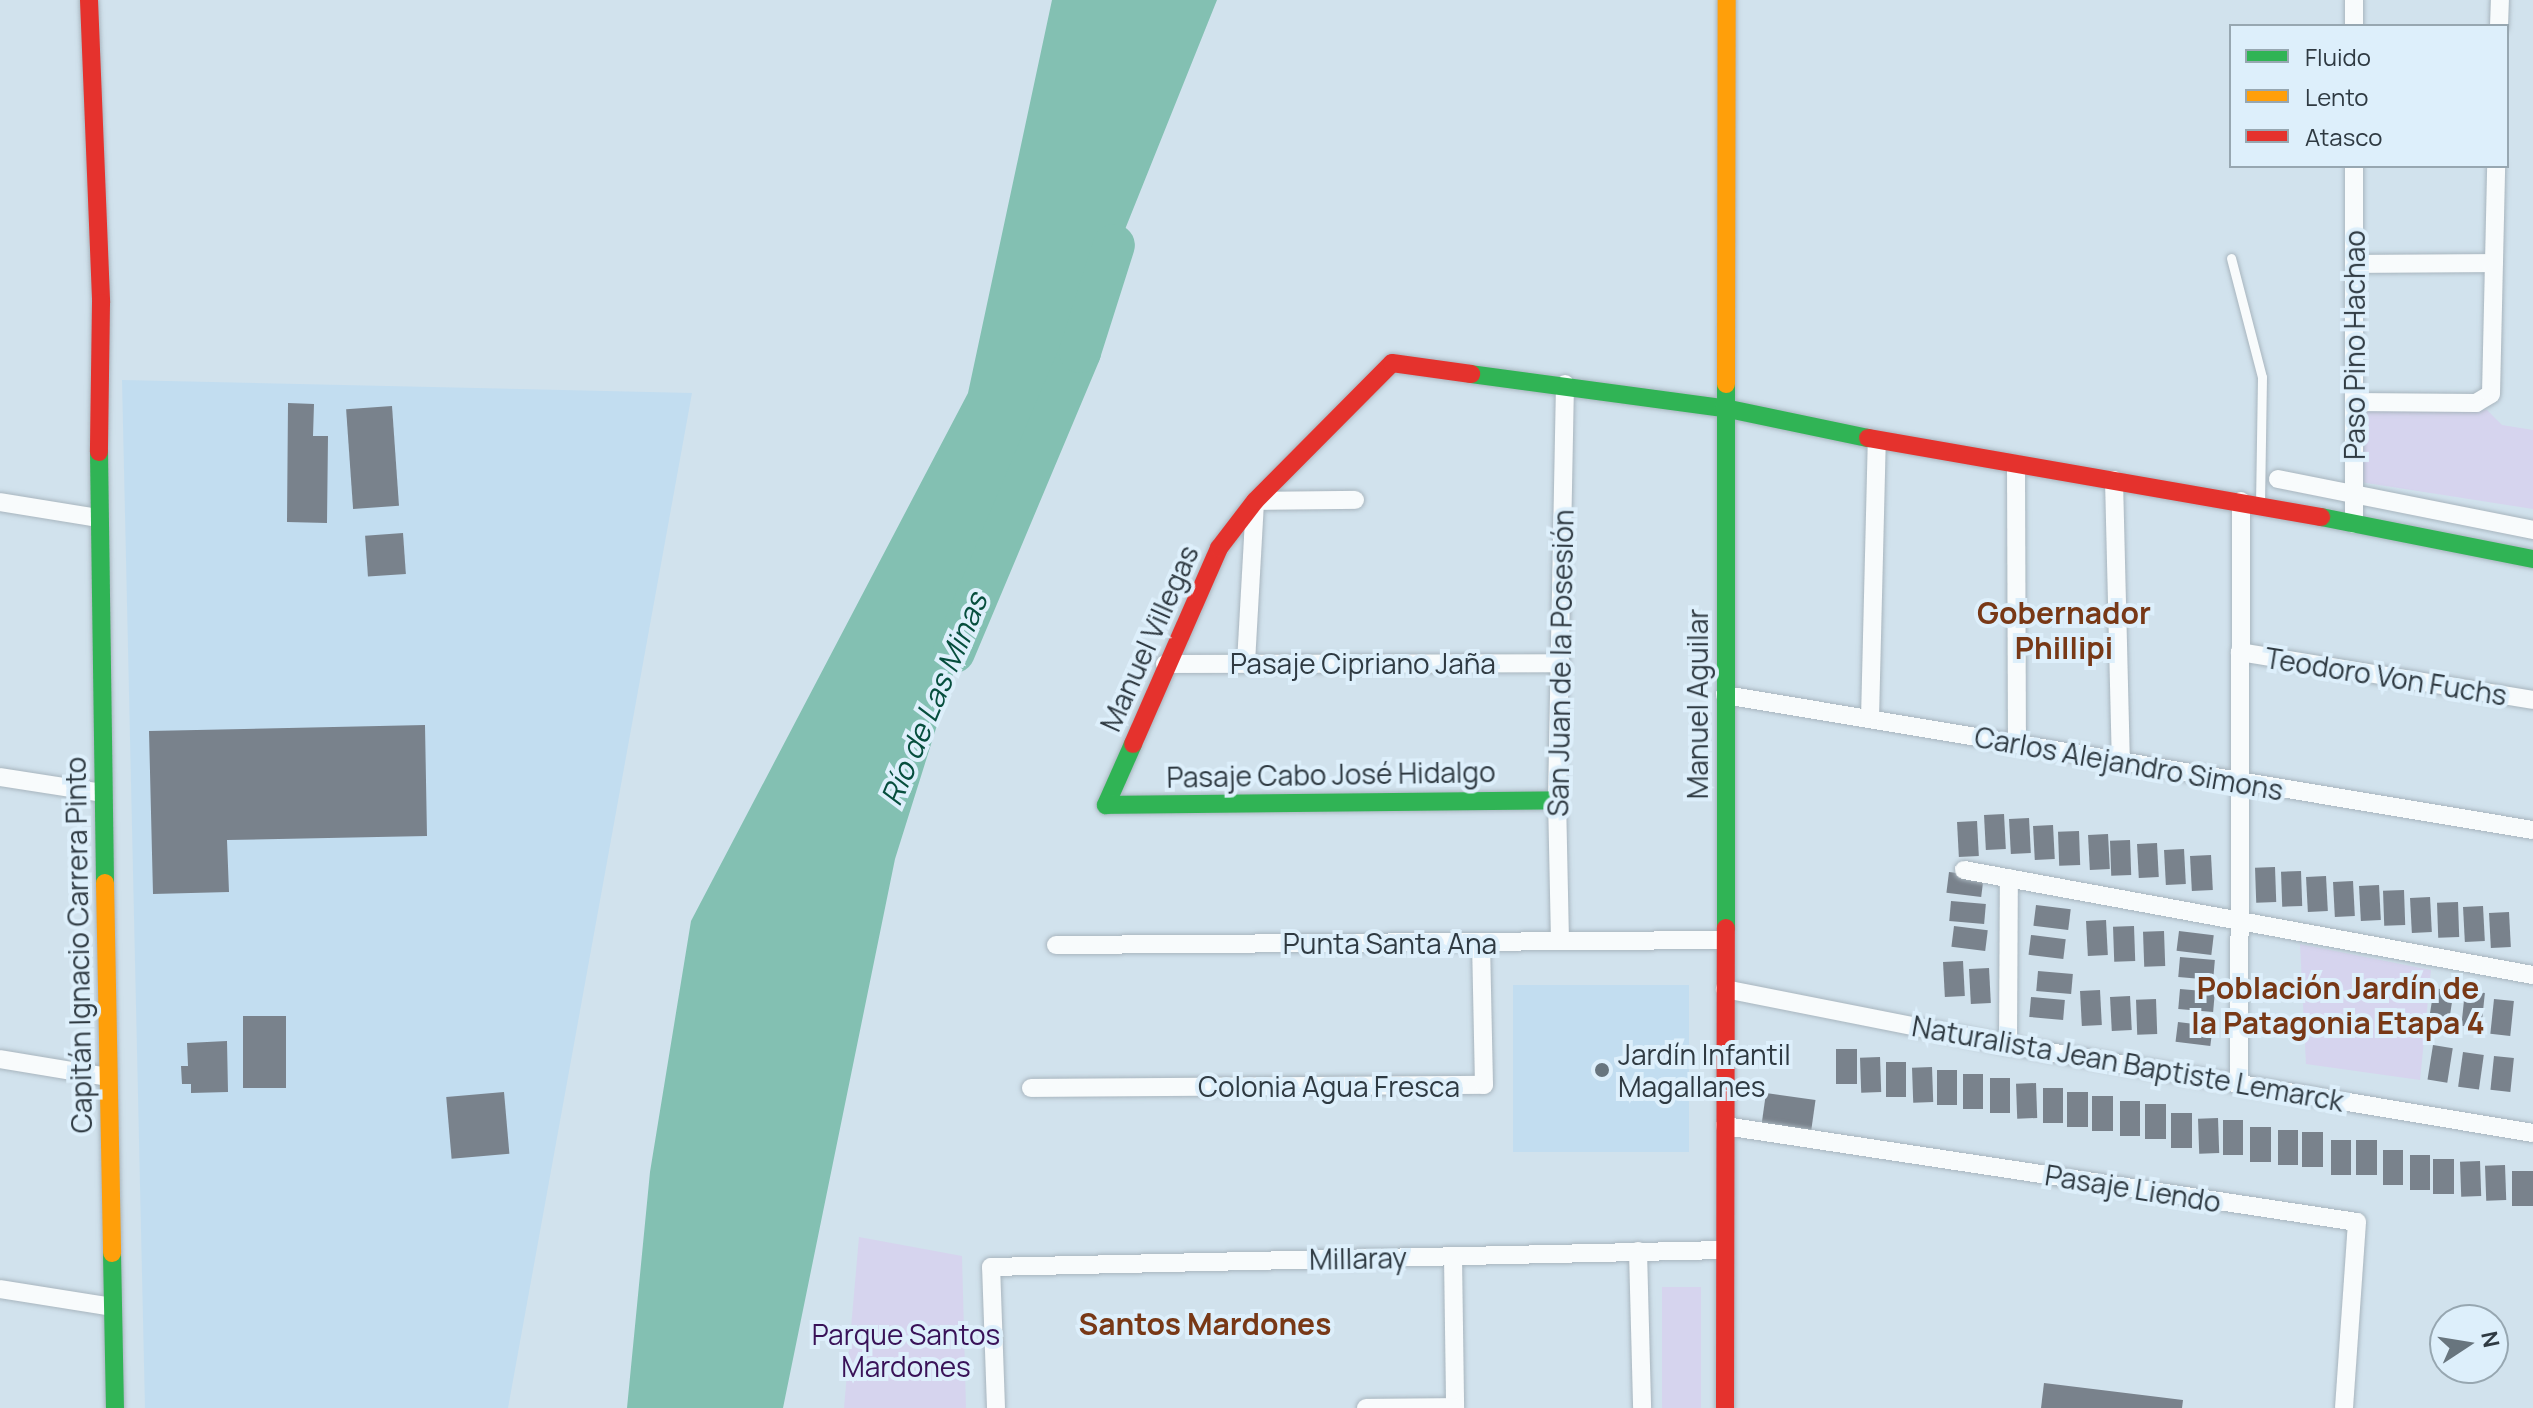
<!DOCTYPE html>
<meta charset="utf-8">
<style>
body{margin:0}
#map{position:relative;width:2533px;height:1408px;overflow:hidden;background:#d1e2ed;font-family:Manrope,sans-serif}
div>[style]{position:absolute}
.built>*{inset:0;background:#c2ddf0;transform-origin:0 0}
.green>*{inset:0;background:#d6d4ee;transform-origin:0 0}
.water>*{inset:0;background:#83c0b2}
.river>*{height:42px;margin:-21px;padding:0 21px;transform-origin:21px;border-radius:21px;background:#83c0b2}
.building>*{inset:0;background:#79828c;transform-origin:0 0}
.roads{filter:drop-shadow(0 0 2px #a8b5be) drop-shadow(0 0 2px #a8b5be)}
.lane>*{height:9px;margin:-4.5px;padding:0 4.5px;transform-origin:4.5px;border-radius:4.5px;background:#f8fbfc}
.street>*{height:18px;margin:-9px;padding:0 9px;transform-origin:9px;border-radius:9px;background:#f8fbfc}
.fast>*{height:18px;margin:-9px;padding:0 9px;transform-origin:9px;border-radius:9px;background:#30b455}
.slow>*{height:18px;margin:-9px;padding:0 9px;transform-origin:9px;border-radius:9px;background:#ff9f0a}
.jam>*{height:18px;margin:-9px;padding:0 9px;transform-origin:9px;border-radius:9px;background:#e5322d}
.dots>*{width:22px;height:22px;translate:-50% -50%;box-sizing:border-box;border:4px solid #ddeffb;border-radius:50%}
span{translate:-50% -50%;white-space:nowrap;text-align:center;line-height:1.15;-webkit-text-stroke:8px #ddeffb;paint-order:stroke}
.street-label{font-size:28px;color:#2f3a42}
.poi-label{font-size:28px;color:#2f3a42}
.left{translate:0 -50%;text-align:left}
.park-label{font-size:28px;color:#391258}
.neighbourhood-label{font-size:30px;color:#783816;font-weight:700}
.water-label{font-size:30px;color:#064e3d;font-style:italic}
.legend{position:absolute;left:2229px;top:24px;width:280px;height:144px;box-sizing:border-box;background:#ddeffb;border:2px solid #97a7b1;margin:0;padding:10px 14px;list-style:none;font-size:24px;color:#2f3a42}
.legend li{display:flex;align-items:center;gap:16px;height:40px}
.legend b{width:40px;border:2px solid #97a7b1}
.north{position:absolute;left:2429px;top:1304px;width:80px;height:80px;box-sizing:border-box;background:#ddeffb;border:2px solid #97a7b1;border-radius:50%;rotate:78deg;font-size:22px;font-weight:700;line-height:32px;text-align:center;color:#2f3a42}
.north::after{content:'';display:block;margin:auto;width:28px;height:36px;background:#68757e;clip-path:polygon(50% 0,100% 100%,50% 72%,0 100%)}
</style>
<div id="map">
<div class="built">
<div style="clip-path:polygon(122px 380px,692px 393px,508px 1408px,145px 1408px)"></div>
<div style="left:1689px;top:985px;width:167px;height:176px;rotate:90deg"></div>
</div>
<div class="green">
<div style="clip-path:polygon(2360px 410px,2487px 410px,2502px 425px,2533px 430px,2533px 509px,2360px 482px)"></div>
<div style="clip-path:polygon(2300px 944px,2431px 970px,2420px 1080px,2306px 1064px)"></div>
<div style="clip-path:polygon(859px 1237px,962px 1256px,966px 1408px,844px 1408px)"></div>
<div style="left:1662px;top:1287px;width:39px;height:121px"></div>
</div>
<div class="water">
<div style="clip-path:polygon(1052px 0,1217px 0,976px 601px,895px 859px,783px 1408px,627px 1408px,650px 1172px,691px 921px,968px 393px)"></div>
</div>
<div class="river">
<div style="left:954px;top:652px;width:325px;rotate:-67.2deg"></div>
<div style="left:1080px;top:352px;width:112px;rotate:-72.4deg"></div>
</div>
<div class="building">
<div style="clip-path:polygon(288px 403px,314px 404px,313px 436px,328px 436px,327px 523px,287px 522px)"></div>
<div style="left:392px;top:406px;width:100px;height:46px;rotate:86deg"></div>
<div style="left:403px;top:533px;width:41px;height:38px;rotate:86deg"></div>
<div style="clip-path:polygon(425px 725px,427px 836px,227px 840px,229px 892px,153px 894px,149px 731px)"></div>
<div style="left:2004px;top:814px;width:35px;height:20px;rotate:87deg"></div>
<div style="left:2029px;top:818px;width:35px;height:20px;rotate:87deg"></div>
<div style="left:1977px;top:821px;width:35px;height:20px;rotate:87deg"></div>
<div style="left:2053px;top:825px;width:34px;height:20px;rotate:87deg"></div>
<div style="left:2079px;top:831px;width:34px;height:21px;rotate:88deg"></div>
<div style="left:2108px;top:834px;width:35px;height:20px;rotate:87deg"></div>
<div style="left:2130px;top:840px;width:35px;height:20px;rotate:88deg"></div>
<div style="left:2157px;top:843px;width:34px;height:20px;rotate:87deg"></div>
<div style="left:2184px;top:849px;width:35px;height:20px;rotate:87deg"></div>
<div style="left:2211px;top:855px;width:35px;height:21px;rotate:87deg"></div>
<div style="left:2275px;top:867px;width:35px;height:20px;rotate:88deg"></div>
<div style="left:2301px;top:871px;width:35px;height:20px;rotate:88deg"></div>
<div style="left:1949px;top:872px;width:35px;height:21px;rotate:7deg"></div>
<div style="left:2326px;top:876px;width:35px;height:20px;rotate:87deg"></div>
<div style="left:2353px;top:881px;width:35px;height:20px;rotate:87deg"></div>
<div style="left:2379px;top:885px;width:35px;height:20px;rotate:87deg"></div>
<div style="left:2404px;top:890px;width:35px;height:21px;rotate:88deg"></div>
<div style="left:2430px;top:897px;width:35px;height:20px;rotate:87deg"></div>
<div style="left:1951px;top:901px;width:35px;height:20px;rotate:5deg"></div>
<div style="left:2458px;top:902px;width:35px;height:21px;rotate:88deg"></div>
<div style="left:2036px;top:905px;width:35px;height:21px;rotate:7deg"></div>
<div style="left:2483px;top:906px;width:35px;height:20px;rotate:87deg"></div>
<div style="left:2509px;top:912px;width:35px;height:20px;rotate:87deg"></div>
<div style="left:2106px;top:920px;width:35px;height:20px;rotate:87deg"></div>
<div style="left:1954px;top:926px;width:34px;height:21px;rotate:7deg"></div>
<div style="left:2134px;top:926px;width:35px;height:21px;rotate:88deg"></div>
<div style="left:2164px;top:931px;width:35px;height:21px;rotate:88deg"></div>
<div style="left:2179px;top:931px;width:35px;height:20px;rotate:7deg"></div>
<div style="left:2031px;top:935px;width:35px;height:20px;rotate:7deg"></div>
<div style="left:2180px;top:957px;width:35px;height:20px;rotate:5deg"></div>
<div style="left:1963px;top:961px;width:35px;height:20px;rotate:87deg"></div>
<div style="left:1989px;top:968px;width:35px;height:20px;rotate:87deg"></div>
<div style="left:2038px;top:971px;width:35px;height:20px;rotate:5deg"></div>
<div style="left:2434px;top:988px;width:20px;height:35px;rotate:9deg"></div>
<div style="left:2180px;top:989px;width:35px;height:20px;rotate:5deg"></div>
<div style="left:2100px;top:990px;width:35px;height:20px;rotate:87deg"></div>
<div style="left:2465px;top:991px;width:20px;height:35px;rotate:6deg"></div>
<div style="left:2130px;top:996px;width:34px;height:20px;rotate:87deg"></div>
<div style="left:2031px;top:997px;width:34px;height:20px;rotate:5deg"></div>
<div style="left:2156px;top:999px;width:35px;height:20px;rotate:88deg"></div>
<div style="left:2494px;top:999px;width:20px;height:35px;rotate:6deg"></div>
<div style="left:243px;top:1016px;width:43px;height:72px"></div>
<div style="left:2178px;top:1022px;width:35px;height:20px;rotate:7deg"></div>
<div style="clip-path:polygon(227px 1041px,228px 1092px,191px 1093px,191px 1084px,182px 1084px,181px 1066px,188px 1066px,187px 1043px)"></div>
<div style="left:2433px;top:1045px;width:20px;height:35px;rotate:9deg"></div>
<div style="left:1836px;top:1049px;width:21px;height:35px"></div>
<div style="left:2463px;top:1052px;width:21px;height:35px;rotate:8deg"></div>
<div style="left:2494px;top:1056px;width:20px;height:34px;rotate:6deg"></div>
<div style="left:1880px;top:1057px;width:35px;height:20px;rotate:88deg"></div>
<div style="left:1906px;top:1062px;width:35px;height:20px;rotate:90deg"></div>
<div style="left:1932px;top:1067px;width:35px;height:20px;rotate:88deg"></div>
<div style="left:1937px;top:1070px;width:20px;height:35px"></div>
<div style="left:1963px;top:1074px;width:20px;height:35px"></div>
<div style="left:1990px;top:1078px;width:20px;height:35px"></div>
<div style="left:2036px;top:1083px;width:35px;height:20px;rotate:88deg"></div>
<div style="left:2063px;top:1088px;width:35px;height:20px;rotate:90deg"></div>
<div style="left:504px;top:1092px;width:62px;height:58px;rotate:85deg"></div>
<div style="left:2067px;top:1092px;width:21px;height:35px"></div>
<div style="left:1766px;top:1093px;width:50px;height:30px;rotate:8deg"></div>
<div style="left:2092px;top:1096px;width:21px;height:35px"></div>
<div style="left:2140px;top:1101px;width:35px;height:20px;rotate:90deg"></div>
<div style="left:2166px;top:1104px;width:35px;height:21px;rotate:90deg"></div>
<div style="left:2192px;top:1113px;width:35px;height:21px;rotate:90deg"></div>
<div style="left:2218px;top:1118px;width:35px;height:20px;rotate:88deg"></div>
<div style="left:2223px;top:1120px;width:20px;height:35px"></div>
<div style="left:2250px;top:1127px;width:21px;height:35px"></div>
<div style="left:2278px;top:1130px;width:20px;height:35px"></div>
<div style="left:2302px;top:1132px;width:21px;height:35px"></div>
<div style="left:2331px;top:1140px;width:20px;height:35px"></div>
<div style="left:2356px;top:1140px;width:21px;height:35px"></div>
<div style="left:2403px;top:1150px;width:35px;height:20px;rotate:90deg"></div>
<div style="left:2410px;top:1155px;width:20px;height:35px"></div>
<div style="left:2454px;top:1159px;width:35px;height:21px;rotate:90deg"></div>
<div style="left:2480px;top:1161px;width:35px;height:20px;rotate:88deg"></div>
<div style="left:2505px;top:1165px;width:35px;height:20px;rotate:88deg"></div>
<div style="left:2512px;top:1171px;width:21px;height:35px"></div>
<div style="clip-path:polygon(2044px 1383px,2183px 1400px,2182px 1408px,2041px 1408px)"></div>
</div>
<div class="roads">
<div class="lane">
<div style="left:2231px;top:258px;width:123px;rotate:75.4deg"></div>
<div style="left:2262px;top:377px;width:125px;rotate:90.9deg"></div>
</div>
<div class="street">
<div style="left:2354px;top:0;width:26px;rotate:90deg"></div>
<div style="left:2499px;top:26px;width:26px;rotate:-88deg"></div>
<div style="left:2354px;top:166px;width:358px;rotate:90deg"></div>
<div style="left:2354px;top:264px;width:140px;rotate:-0.4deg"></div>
<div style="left:2354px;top:402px;width:122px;rotate:0.5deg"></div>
<div style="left:2476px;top:403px;width:17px;rotate:-31deg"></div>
<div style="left:2491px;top:394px;width:228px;rotate:-88.7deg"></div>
<div style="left:2016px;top:464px;width:280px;rotate:89.8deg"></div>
<div style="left:2278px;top:479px;width:260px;rotate:11.3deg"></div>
<div style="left:2114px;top:480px;width:281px;rotate:88.6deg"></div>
<div style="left:0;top:502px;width:99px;rotate:9.3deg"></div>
<div style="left:2240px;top:652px;width:297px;rotate:9.3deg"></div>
<div style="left:1246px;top:663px;width:162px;rotate:-86.8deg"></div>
<div style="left:1255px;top:501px;width:100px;rotate:-0.6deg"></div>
<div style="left:1165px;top:664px;width:396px;rotate:-0.1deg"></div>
<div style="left:1725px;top:695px;width:819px;rotate:9.49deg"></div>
<div style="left:1870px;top:719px;width:279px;rotate:-88.6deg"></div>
<div style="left:0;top:777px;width:104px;rotate:8.8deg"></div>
<div style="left:1964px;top:870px;width:579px;rotate:10.46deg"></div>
<div style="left:1560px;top:941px;width:141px;rotate:-91.2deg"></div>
<div style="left:1557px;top:800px;width:416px;rotate:-88.9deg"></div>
<div style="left:1056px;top:945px;width:669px;rotate:-0.43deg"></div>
<div style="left:1725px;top:989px;width:288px;rotate:11.2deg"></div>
<div style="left:2008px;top:1045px;width:532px;rotate:9.52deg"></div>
<div style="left:2008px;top:1045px;width:167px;rotate:-89.7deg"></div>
<div style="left:0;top:1059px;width:109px;rotate:9.5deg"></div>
<div style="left:2239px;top:1083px;width:582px;rotate:-89.8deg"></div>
<div style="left:1031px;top:1088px;width:453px;rotate:-0.4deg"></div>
<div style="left:1484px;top:1085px;width:142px;rotate:-91.2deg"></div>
<div style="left:1725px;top:1126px;width:639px;rotate:8.64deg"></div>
<div style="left:2357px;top:1222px;width:186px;rotate:94deg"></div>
<div style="left:1638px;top:1251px;width:157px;rotate:88.5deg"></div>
<div style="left:1453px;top:1256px;width:152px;rotate:89.2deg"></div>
<div style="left:0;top:1289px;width:114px;rotate:9.1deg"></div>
<div style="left:996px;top:1408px;width:141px;rotate:-92deg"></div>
<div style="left:991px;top:1267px;width:734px;rotate:-1.33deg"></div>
<div style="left:1366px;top:1408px;width:89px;rotate:-0.6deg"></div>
</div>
<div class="fast">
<div style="left:1471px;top:374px;width:255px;rotate:7.7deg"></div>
<div style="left:1724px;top:408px;width:147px;rotate:11.8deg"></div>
<div style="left:99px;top:452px;width:431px;rotate:89.2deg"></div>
<div style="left:2321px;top:517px;width:216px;rotate:11.2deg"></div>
<div style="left:1133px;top:744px;width:67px;rotate:113.9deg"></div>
<div style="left:1106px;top:805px;width:451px;rotate:-0.6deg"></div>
<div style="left:1726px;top:928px;width:544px;rotate:-90deg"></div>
<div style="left:112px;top:1253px;width:155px;rotate:88.9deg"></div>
</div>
<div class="slow">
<div style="left:1726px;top:384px;width:384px;rotate:-89.9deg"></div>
<div style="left:105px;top:883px;width:370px;rotate:88.9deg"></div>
</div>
<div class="jam">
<div style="left:89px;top:0;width:303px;rotate:87.7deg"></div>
<div style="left:101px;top:303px;width:149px;rotate:90.8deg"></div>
<div style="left:1868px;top:438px;width:460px;rotate:9.9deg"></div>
<div style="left:1133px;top:744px;width:214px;rotate:-66.3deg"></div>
<div style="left:1219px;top:548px;width:59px;rotate:-52.5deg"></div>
<div style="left:1255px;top:501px;width:194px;rotate:-45.2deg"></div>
<div style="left:1392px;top:363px;width:80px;rotate:7.9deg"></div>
<div style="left:1725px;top:1408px;width:480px;rotate:-89.9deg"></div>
</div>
</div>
<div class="dots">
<div style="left:1602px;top:1070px;background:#68757e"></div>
</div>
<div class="street-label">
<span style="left:2354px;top:345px;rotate:-90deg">Paso Pino Hachao</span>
<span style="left:1149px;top:638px;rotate:-66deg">Manuel Villegas</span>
<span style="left:1363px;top:663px">Pasaje Cipriano Jaña</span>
<span style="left:1560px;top:663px;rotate:-89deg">San Juan de la Posesión</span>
<span style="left:2386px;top:676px;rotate:9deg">Teodoro Von Fuchs</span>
<span style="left:1697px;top:704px;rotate:-90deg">Manuel Aguilar</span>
<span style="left:2129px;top:763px;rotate:10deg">Carlos Alejandro Simons</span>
<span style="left:1331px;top:774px;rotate:-1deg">Pasaje Cabo José Hidalgo</span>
<span style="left:1390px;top:943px">Punta Santa Ana</span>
<span style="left:78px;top:945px;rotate:-91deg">Capitán Ignacio Carrera Pinto</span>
<span style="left:2128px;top:1063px;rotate:10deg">Naturalista Jean Baptiste Lemarck</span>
<span style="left:1329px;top:1086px">Colonia Agua Fresca</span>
<span style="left:2133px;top:1188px;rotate:9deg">Pasaje Liendo</span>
<span style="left:1358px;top:1258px;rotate:-1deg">Millaray</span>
</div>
<div class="poi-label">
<span class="left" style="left:1618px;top:1070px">Jardín Infantil<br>Magallanes</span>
</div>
<div class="park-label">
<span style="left:906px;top:1350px">Parque Santos<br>Mardones</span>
</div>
<div class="neighbourhood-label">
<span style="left:2064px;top:630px">Gobernador<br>Phillipi</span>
<span style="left:2338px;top:1005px">Población Jardín de<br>la Patagonia Etapa 4</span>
<span style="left:1205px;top:1324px">Santos Mardones</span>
</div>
<div class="water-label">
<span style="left:934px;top:699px;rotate:-67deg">Río de Las Minas</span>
</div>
<ul class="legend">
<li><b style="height:10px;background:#30b455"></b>Fluido</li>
<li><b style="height:10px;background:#ff9f0a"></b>Lento</li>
<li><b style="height:10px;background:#e5322d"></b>Atasco</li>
</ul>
<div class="north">N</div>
</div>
